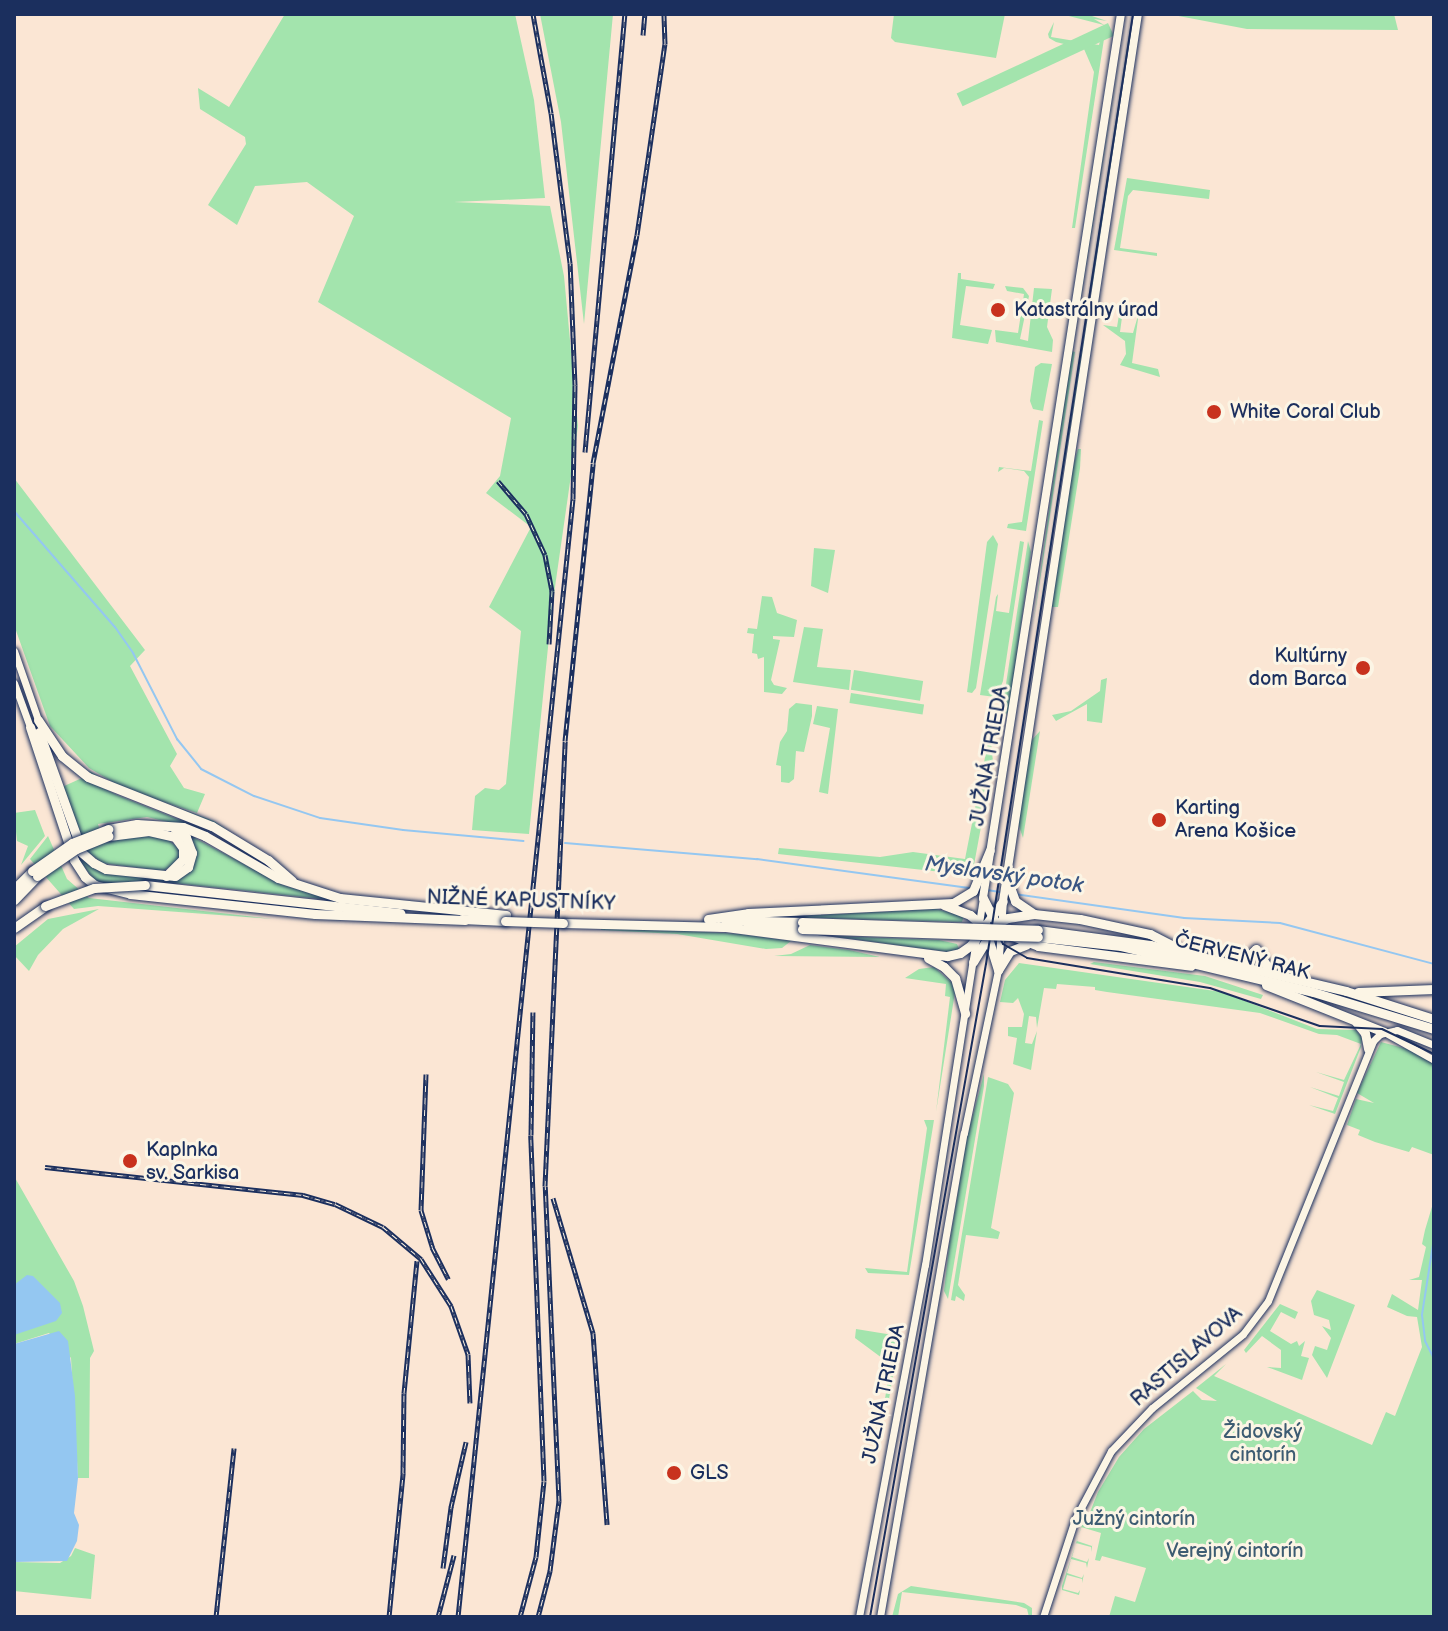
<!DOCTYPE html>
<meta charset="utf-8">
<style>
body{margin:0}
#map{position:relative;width:1448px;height:1631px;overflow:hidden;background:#fbe6d4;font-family:"Balsamiq Sans",sans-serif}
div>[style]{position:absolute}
.green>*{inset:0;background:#a3e4ad;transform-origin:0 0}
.water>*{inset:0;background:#94c7f1}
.stream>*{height:2px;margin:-1px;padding:0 1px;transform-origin:1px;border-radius:1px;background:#94c7f1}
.roads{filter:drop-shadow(0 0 2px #1b2f5e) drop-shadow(0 0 2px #1b2f5e)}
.secondary>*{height:7px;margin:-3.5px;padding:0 3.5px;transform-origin:3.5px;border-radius:3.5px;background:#fcf5e5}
.primary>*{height:8px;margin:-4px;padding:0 4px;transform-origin:4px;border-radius:4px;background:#fcf5e5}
.highway>*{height:9px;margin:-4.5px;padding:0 4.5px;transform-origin:4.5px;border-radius:4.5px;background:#fcf5e5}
.tram>*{height:2px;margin:-1px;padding:0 1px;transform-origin:1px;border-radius:1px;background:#1b2f5e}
.rail>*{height:5px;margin-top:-2.5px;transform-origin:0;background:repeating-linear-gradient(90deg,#fcf5e5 0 6px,#1b2f5e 0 12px);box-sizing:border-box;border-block:2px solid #1b2f5e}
.bridges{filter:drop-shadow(0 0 2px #1b2f5e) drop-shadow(0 0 2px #1b2f5e)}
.highway-bridge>*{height:9px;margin:-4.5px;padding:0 4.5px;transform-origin:4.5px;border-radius:4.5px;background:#fcf5e5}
.dots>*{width:22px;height:22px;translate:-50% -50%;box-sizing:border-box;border:4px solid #fcf5e5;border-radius:50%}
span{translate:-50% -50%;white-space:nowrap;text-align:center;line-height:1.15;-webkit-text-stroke:6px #fcf5e5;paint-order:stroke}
.poi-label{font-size:20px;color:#1b2f5e}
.left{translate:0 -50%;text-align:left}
.right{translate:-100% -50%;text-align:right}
.street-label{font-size:20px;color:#1b2f5e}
.park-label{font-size:20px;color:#3d5c72}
.water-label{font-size:22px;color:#395583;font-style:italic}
.frame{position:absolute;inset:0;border:16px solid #1b2f5e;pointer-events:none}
</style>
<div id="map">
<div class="green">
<div style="clip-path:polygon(285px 14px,515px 14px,534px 100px,545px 198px,454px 202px,550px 206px,564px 276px,578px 426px,552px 608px,529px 834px,472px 830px,475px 796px,485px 788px,499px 790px,506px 784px,521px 631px,489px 607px,531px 527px,486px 493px,500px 476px,511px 418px,318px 302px,354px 216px,307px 182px,255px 186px,237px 225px,208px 205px,246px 144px,245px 137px,200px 109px,198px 88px,229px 107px)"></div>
<div style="clip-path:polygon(540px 14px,613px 14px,584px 324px,561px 122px)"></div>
<div style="clip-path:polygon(894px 14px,1005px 14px,996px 58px,895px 42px,891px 38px)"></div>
<div style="clip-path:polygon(1061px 14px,1086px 14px,1107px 21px,1094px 19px,1106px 26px,1075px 228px,1072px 228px,1094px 72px,1084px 49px,1056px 42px,1049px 38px,1048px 34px,1054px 22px,1051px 37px,1099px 45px,1104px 25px)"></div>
<div style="clip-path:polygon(1168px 14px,1394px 14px,1398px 30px,1247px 29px)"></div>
<div style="left:1108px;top:23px;width:14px;height:167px;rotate:65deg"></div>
<div style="clip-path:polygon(1125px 28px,1072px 351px,1075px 352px,1033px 626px,1071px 352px)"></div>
<div style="clip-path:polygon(1130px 29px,1131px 38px,1083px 353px,1036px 631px,1092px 289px,1090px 288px)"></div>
<div style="clip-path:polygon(1127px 178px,1210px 190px,1209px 199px,1133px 190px,1128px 196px,1120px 248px,1157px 253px,1157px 256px,1114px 250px)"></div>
<div style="clip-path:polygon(958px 273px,961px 273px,961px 279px,995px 284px,993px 289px,966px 286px,960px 325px,992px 330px,988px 344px,952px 338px)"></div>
<div style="clip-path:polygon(1005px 286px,1023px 288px,1029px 296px,1020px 339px,1028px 341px,1034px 288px,1052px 289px,1047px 327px,1053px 340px,1052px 352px,996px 342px,995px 330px,1018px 333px,1024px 294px,1007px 291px)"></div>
<div style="clip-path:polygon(1120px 309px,1123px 310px,1120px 332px,1133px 333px,1139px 312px,1132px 363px,1158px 369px,1160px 377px,1120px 365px,1126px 354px,1125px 341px,1103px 325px,1117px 327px)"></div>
<div style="clip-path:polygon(1041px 363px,1052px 364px,1043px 411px,1033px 409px,1030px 401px,1035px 367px)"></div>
<div style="clip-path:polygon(1039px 420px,1043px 421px,1026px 531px,1007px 528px,1008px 524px,1022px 522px,1029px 477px,1024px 471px,1004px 468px,998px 472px,999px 467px,1031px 471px)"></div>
<div style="clip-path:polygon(1078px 449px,1081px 449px,1080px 468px,1058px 607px,1051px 607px,1070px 477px)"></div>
<div style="clip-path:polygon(14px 478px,145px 650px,130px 666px,177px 754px,170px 766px,184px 788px,205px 794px,197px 813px,155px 799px,214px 821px,227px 830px,93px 775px,88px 770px,101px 778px,116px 784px,89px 768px,50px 726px,14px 625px)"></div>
<div style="clip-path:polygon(993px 535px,998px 544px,976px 688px,972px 693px,967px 692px,987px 542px)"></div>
<div style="clip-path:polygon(1020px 541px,1024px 542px,1003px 681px,995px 701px,995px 697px,980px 695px,996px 597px,998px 594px,996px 611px,1009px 613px)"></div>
<div style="clip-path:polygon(1028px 541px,1031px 552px,1009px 711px,994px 727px,1006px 684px)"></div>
<div style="clip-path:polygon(814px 548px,835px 550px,828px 593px,811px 586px)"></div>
<div style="clip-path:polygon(762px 596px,772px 597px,777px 613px,797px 620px,794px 637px,773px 636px,773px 639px,780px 640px,771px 680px,774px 685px,787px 688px,782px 694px,764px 692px,764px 657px,758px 659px,757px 654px,752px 653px,754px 634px,747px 633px,748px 628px,757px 629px)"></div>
<div style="clip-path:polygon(804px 627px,823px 629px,817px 667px,851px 670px,849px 690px,793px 682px)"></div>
<div style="left:854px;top:670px;width:70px;height:20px;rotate:9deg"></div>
<div style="clip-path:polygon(1107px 678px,1102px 723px,1087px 721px,1087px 704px,1056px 721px,1052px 715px,1071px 711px,1100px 691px,1101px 680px)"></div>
<div style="left:851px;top:693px;width:74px;height:10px;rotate:9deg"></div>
<div style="clip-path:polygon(796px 703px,812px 705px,812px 716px,804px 752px,796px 751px,794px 779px,789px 783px,781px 782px,781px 766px,776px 765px,780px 742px,787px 731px,789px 709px)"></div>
<div style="clip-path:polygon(817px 706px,838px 709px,828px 794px,819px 792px,830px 728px,813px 724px)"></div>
<div style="clip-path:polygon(1040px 731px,1023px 838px,1018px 823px,1030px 742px)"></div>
<div style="clip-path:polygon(990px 732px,993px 762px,971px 881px,969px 875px,778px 854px,779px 848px,880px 857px,913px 852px,965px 859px)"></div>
<div style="clip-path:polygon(82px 778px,117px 795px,210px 832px,147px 817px,98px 824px,104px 843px,140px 835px,163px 836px,180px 849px,179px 861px,163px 871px,102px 863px,85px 850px,62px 787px)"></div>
<div style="clip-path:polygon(35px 810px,45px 836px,21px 865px,28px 846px,17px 841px,14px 813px)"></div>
<div style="clip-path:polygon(48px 836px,67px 879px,89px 898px,273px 919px,98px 906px,74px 909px,30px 859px)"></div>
<div style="clip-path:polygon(191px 836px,283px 885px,332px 900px,145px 880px,144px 892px,120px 889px,94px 880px,78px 858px,111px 874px,175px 880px,191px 868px,195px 849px)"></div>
<div style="clip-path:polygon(99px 909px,63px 929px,38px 955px,29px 971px,14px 955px,14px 947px,48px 919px)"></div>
<div style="clip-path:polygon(936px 909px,964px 916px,962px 922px,780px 917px)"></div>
<div style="clip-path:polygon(601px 926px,739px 934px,791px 941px,782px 948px,766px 949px,677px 934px,601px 930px)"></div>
<div style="clip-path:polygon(831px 936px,939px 940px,957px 944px,959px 949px,948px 952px)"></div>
<div style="clip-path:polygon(810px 945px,849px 950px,880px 957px,774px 956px,791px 954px)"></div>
<div style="clip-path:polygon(1094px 962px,1205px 976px,1263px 995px,1261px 999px,1200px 982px,1090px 964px)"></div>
<div style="clip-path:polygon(1019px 963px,1222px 992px,1317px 1029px,1356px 1030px,1362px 1038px,1361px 1047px,1335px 1114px,1309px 1105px,1333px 1111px,1338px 1098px,1310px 1087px,1339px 1096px,1344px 1082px,1316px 1072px,1344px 1080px,1361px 1044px,1337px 1035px,1319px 1034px,1260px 1013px,1107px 992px,1095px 990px,1095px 987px,1057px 984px,1056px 989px,1044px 988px,1037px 1028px,1036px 1017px,1029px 1016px,1025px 1043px,1032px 1044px,1037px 1031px,1031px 1070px,1013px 1064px,1017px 1038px,1008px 1036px,1008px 1027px,1022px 1027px,1024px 1014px,1018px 998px,1013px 1003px,1000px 1002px,1005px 980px)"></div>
<div style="clip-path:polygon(934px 967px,952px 983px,955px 992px,936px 1112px,950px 997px,945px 996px,946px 984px,905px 978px,919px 969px)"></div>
<div style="clip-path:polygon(1381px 1042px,1411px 1050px,1434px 1064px,1434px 1155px,1412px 1147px,1409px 1152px,1375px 1142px,1358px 1135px,1360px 1130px,1347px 1125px,1356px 1099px,1374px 1103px,1357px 1093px)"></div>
<div style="clip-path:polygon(984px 1074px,984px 1086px,948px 1299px,944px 1291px,949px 1247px,967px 1137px)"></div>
<div style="clip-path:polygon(988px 1077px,1008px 1084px,1014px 1093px,991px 1228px,1000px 1232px,998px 1239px,966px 1235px,958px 1285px,965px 1295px,964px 1301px,956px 1296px,955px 1301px,951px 1300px)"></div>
<div style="clip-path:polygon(924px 1120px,934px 1120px,909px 1275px,868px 1273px,865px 1268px,907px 1272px,927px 1128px)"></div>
<div style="clip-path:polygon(14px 1176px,74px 1281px,83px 1306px,94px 1351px,90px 1358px,89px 1478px,78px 1478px,71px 1358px,49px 1333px,14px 1344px)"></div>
<div style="clip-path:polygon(1434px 1200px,1434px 1617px,1109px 1617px,1115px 1596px,1135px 1602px,1146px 1568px,1102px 1556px,1100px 1561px,1095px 1560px,1101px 1533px,1081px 1527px,1077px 1541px,1092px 1546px,1093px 1541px,1091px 1552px,1091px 1547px,1076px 1543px,1072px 1557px,1087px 1562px,1089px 1558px,1087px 1568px,1086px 1563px,1071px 1559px,1067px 1573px,1082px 1578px,1084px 1574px,1082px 1583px,1082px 1579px,1067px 1575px,1063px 1589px,1078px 1593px,1080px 1590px,1079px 1595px,1062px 1590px,1062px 1586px,1082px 1525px,1085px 1525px,1098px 1492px,1119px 1457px,1144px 1429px,1193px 1391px,1202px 1400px,1217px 1401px,1196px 1388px,1226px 1364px,1214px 1376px,1372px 1445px,1386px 1412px,1395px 1416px,1422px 1347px,1417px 1317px,1407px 1316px,1387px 1307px,1392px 1294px,1418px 1310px,1422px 1280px,1409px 1280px,1419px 1277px,1426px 1247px,1422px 1244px,1425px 1230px)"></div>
<div style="clip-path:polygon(1317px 1290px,1355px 1305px,1327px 1378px,1312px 1355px,1315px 1346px,1327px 1350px,1331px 1338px,1322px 1326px,1331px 1330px,1329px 1320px,1314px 1315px,1311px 1301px)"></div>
<div style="clip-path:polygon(1280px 1304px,1298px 1312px,1295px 1319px,1281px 1312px,1270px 1331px,1291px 1344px,1297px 1341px,1299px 1346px,1305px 1341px,1301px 1356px,1309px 1358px,1302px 1380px,1267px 1367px,1281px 1368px,1281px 1350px,1262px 1336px,1246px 1353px,1244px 1350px)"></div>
<div style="clip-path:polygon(856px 1329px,893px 1335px,899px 1340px,889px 1399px,885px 1399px,891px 1360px,882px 1358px,855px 1338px)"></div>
<div style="clip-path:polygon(75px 1548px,95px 1555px,91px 1599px,14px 1591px,14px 1562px,60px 1563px,71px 1556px)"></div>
<div style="clip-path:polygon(911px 1586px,1024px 1603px,1032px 1608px,1032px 1616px,1029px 1617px,1027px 1609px,1016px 1605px,902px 1592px,898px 1617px,892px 1617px,898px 1594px)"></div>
</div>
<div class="water">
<div style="clip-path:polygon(27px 1275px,33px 1276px,60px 1303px,62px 1313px,56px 1321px,14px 1335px,14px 1285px)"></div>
<div style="clip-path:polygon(59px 1331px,68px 1341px,75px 1396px,78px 1478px,74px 1513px,79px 1525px,77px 1541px,67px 1561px,14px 1562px,14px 1344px)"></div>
</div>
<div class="stream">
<div style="left:14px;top:511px;width:154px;rotate:49deg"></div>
<div style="left:115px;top:627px;width:32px;rotate:55deg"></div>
<div style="left:133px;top:653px;width:97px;rotate:62.9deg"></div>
<div style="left:177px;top:739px;width:38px;rotate:51deg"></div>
<div style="left:201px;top:769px;width:59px;rotate:27deg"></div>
<div style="left:254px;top:796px;width:70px;rotate:18.4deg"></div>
<div style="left:320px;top:818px;width:84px;rotate:8.2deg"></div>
<div style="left:403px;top:830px;width:121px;rotate:5.2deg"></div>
<div style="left:565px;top:843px;width:193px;rotate:4.8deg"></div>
<div style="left:757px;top:859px;width:214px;rotate:7.8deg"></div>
<div style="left:987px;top:890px;width:13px;rotate:9deg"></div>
<div style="left:1015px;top:894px;width:171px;rotate:8.1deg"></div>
<div style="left:1184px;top:918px;width:96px;rotate:3deg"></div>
<div style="left:1280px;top:923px;width:159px;rotate:14.9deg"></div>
<div style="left:1434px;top:1238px;width:78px;rotate:98.9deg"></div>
<div style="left:1422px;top:1315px;width:26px;rotate:83deg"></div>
<div style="left:1425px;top:1341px;width:20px;rotate:63deg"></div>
</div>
<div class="roads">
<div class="secondary">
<div style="left:14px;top:651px;width:73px;rotate:70.8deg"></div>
<div style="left:14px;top:683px;width:47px;rotate:70deg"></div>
<div style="left:979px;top:923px;width:25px;rotate:-81deg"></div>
<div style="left:1384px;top:1032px;width:57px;rotate:29.2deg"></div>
<div style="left:859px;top:1617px;width:358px;rotate:-79.4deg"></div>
<div style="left:925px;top:1265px;width:329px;rotate:-81.1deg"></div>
<div style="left:880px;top:1617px;width:491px;rotate:-80.2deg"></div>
<div style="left:964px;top:1133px;width:167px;rotate:-78.2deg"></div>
<div style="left:998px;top:970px;width:69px;rotate:-85.9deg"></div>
<div style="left:1043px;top:1617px;width:103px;rotate:-71.9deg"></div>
<div style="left:1075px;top:1519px;width:77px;rotate:-62.1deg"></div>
<div style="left:1111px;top:1451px;width:59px;rotate:-46.4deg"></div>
<div style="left:1152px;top:1408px;width:117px;rotate:-39.1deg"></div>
<div style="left:1243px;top:1334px;width:41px;rotate:-52.9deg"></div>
<div style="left:1268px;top:1301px;width:280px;rotate:-68deg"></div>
<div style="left:1373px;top:1041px;width:10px;rotate:-45deg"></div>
<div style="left:1380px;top:1034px;width:17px;rotate:-13deg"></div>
<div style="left:1397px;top:1030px;width:40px;rotate:22deg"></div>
</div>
<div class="primary">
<div style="left:983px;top:898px;width:895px;rotate:-81.13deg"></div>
<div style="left:1003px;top:901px;width:897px;rotate:-81.35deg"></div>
</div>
<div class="highway">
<div style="left:38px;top:720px;width:43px;rotate:56.3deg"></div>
<div style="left:62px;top:756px;width:33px;rotate:39deg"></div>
<div style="left:88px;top:777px;width:133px;rotate:21.6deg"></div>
<div style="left:212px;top:826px;width:66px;rotate:31.3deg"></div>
<div style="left:268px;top:860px;width:32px;rotate:41deg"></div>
<div style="left:30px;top:727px;width:140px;rotate:71.7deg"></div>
<div style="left:74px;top:860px;width:20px;rotate:57deg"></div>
<div style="left:85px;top:877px;width:13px;rotate:39deg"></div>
<div style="left:95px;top:885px;width:36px;rotate:14deg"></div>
<div style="left:130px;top:894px;width:186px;rotate:6.2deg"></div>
<div style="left:315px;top:914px;width:150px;rotate:2.3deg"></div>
<div style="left:39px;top:732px;width:121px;rotate:70.2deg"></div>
<div style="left:108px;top:829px;width:29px;rotate:-10deg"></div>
<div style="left:137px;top:824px;width:46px;rotate:3.7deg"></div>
<div style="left:183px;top:827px;width:24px;rotate:22deg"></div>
<div style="left:205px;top:836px;width:84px;rotate:29.9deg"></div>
<div style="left:278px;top:878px;width:65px;rotate:17.9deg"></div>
<div style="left:340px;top:898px;width:167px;rotate:5.8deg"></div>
<div style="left:109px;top:836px;width:40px;rotate:-7.1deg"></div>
<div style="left:149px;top:831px;width:27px;rotate:13deg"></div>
<div style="left:175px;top:837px;width:14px;rotate:54deg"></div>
<div style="left:183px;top:848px;width:11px;rotate:90deg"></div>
<div style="left:183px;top:859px;width:24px;rotate:135deg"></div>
<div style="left:73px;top:845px;width:28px;rotate:41deg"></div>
<div style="left:94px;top:863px;width:13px;rotate:27deg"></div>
<div style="left:106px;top:869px;width:69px;rotate:5.8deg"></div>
<div style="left:175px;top:876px;width:16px;rotate:-35deg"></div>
<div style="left:188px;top:867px;width:15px;rotate:-74deg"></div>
<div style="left:192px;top:853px;width:17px;rotate:-111deg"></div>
<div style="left:186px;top:837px;width:14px;rotate:-144deg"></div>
<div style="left:1006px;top:876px;width:27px;rotate:70deg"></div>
<div style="left:1015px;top:901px;width:23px;rotate:34deg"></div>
<div style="left:145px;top:885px;width:257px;rotate:6.3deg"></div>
<div style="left:14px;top:889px;width:25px;rotate:-45deg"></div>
<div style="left:983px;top:898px;width:28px;rotate:63deg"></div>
<div style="left:14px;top:900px;width:33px;rotate:-46deg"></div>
<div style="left:944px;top:905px;width:28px;rotate:21deg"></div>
<div style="left:970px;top:915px;width:20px;rotate:41deg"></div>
<div style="left:985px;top:928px;width:44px;rotate:72.8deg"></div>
<div style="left:462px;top:919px;width:43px;rotate:2.7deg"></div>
<div style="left:708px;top:919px;width:40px;rotate:-8.5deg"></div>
<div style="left:748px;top:913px;width:205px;rotate:-2.8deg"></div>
<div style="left:953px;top:903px;width:23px;rotate:-31deg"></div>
<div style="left:973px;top:891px;width:44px;rotate:-67.5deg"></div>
<div style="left:725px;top:920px;width:77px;rotate:1.5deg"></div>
<div style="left:563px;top:923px;width:161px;rotate:1.4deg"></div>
<div style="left:718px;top:926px;width:231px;rotate:7.5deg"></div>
<div style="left:947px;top:956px;width:13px;rotate:-13deg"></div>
<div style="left:960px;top:953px;width:14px;rotate:-36deg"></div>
<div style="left:971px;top:945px;width:54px;rotate:-54deg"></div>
<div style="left:747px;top:927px;width:55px;rotate:2.1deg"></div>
<div style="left:14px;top:928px;width:38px;rotate:-35deg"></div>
<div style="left:1038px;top:930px;width:113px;rotate:7.6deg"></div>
<div style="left:1150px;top:945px;width:201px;rotate:13.2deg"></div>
<div style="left:1346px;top:991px;width:92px;rotate:17.7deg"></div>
<div style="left:1010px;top:935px;width:30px;rotate:21deg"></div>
<div style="left:1038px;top:946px;width:154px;rotate:7.4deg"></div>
<div style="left:1038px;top:937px;width:83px;rotate:6.2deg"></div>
<div style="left:1121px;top:946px;width:197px;rotate:13.5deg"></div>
<div style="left:1313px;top:992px;width:127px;rotate:17deg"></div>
<div style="left:928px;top:958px;width:18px;rotate:29deg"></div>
<div style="left:944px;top:967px;width:16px;rotate:45deg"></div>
<div style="left:955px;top:978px;width:37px;rotate:74deg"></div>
<div style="left:973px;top:962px;width:44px;rotate:-58.8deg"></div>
<div style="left:996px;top:924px;width:13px;rotate:-27deg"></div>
<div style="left:1008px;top:918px;width:26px;rotate:-9deg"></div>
<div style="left:1034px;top:914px;width:46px;rotate:6.2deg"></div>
<div style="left:1080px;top:919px;width:72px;rotate:12.1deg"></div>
<div style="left:1150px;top:934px;width:35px;rotate:27deg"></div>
<div style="left:1240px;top:966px;width:23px;rotate:-47deg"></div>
<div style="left:1256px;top:949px;width:27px;rotate:57deg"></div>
<div style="left:998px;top:970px;width:22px;rotate:-58deg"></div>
<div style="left:1010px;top:951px;width:17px;rotate:-21deg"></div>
<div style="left:1266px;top:985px;width:127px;rotate:21.7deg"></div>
<div style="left:1358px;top:992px;width:76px;rotate:-2.3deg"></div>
<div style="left:1356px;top:1022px;width:14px;rotate:51deg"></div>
<div style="left:1365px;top:1033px;width:16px;rotate:79deg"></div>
</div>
</div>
<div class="tram">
<div style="left:991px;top:923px;width:24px;rotate:60deg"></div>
<div style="left:1003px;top:944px;width:28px;rotate:30deg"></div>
<div style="left:1027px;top:958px;width:185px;rotate:9.3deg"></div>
<div style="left:1210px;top:988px;width:116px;rotate:19.1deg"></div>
<div style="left:1320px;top:1026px;width:62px;rotate:2.8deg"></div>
<div style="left:1382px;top:1029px;width:58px;rotate:25.7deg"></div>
<div style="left:870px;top:1617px;width:663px;rotate:-79.93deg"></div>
<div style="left:986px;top:964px;width:961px;rotate:-81.2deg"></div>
</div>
<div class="rail">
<div style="left:643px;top:35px;width:21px;rotate:-85deg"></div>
<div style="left:585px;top:452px;width:440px;rotate:-84.8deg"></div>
<div style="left:498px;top:481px;width:43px;rotate:49.7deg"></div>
<div style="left:526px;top:514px;width:45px;rotate:65.1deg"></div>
<div style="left:545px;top:555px;width:37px;rotate:79deg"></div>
<div style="left:552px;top:591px;width:53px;rotate:93.2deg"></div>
<div style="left:426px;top:1074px;width:136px;rotate:92.1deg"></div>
<div style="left:421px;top:1210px;width:39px;rotate:73deg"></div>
<div style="left:432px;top:1247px;width:36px;rotate:63deg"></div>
<div style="left:45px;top:1167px;width:260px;rotate:6.2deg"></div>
<div style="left:303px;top:1195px;width:33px;rotate:16deg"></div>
<div style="left:335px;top:1204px;width:53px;rotate:25.6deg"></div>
<div style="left:383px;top:1227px;width:50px;rotate:40.1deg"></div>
<div style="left:421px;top:1259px;width:56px;rotate:57.4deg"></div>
<div style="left:451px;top:1306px;width:51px;rotate:70.5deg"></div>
<div style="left:468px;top:1354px;width:49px;rotate:87.7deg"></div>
<div style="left:553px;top:1198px;width:141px;rotate:73.5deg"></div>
<div style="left:593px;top:1333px;width:192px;rotate:85.8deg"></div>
<div style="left:443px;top:1568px;width:62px;rotate:-82.5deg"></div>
<div style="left:451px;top:1507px;width:67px;rotate:-77deg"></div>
<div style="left:216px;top:1617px;width:170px;rotate:-83.9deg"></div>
<div style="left:389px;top:1617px;width:145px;rotate:-84.4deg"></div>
<div style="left:403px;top:1473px;width:80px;rotate:-89.3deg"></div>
<div style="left:404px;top:1393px;width:133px;rotate:-84.4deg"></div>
<div style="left:438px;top:1617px;width:64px;rotate:-75.5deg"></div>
<div style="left:458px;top:1617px;width:1124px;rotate:-84.13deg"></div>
<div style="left:573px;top:499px;width:114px;rotate:-89deg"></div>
<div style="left:575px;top:385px;width:122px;rotate:-92.3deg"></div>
<div style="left:570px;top:263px;width:151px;rotate:-97.2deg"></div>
<div style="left:551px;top:113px;width:101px;rotate:-100.3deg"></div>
<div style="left:520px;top:1617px;width:62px;rotate:-75.1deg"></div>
<div style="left:536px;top:1557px;width:76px;rotate:-84deg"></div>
<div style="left:544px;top:1481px;width:346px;rotate:-92.2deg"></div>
<div style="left:531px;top:1135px;width:123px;rotate:-89.1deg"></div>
<div style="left:538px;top:1617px;width:48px;rotate:-75.4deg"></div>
<div style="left:550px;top:1571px;width:71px;rotate:-82.7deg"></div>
<div style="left:559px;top:1501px;width:315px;rotate:-92.5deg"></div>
<div style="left:545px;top:1186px;width:445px;rotate:-87.4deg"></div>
<div style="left:565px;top:741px;width:279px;rotate:-84.2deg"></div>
<div style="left:593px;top:463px;width:232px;rotate:-79.1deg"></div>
<div style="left:637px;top:235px;width:193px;rotate:-81.7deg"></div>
<div style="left:665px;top:44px;width:30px;rotate:-92deg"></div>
</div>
<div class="bridges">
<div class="highway-bridge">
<div style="left:32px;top:871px;width:49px;rotate:-35deg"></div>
<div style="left:72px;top:843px;width:39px;rotate:-21deg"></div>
<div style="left:37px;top:876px;width:47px;rotate:-34.7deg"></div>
<div style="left:76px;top:849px;width:35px;rotate:-22deg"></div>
<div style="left:45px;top:906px;width:52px;rotate:-20.2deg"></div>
<div style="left:94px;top:888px;width:51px;rotate:-3.4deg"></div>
<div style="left:505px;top:921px;width:58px;rotate:2deg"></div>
<div style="left:802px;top:922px;width:236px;rotate:1.9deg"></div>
<div style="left:802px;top:929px;width:236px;rotate:1.9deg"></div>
</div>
</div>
<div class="dots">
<div style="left:998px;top:310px;background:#c8321e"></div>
<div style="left:1214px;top:412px;background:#c8321e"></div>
<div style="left:1363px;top:668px;background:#c8321e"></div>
<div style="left:1159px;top:820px;background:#c8321e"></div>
<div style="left:130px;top:1161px;background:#c8321e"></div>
<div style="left:674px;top:1473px;background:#c8321e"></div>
</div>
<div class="poi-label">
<span class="left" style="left:1014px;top:310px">Katastrálny úrad</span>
<span class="left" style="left:1230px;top:412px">White Coral Club</span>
<span class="right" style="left:1347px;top:668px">Kultúrny<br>dom Barca</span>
<span class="left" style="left:1175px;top:820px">Karting<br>Arena Košice</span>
<span class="left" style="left:146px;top:1162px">Kaplnka<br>sv. Sarkisa</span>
<span class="left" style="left:690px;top:1473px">GLS</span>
</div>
<div class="street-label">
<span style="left:990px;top:756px;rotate:-80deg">JUŽNÁ TRIEDA</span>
<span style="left:521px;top:901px;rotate:2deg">NIŽNÉ KAPUSTNÍKY</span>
<span style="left:1242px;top:957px;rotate:14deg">ČERVENÝ RAK</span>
<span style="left:1187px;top:1357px;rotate:-41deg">RASTISLAVOVA</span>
<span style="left:884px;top:1394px;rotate:-78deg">JUŽNÁ TRIEDA</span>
</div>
<div class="park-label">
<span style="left:1263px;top:1444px">Židovský<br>cintorín</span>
<span style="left:1134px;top:1519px">Južný cintorín</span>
<span style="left:1235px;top:1551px">Verejný cintorín</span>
</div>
<div class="water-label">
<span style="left:1004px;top:875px;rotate:8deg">Myslavský potok</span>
</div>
<div class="frame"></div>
</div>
